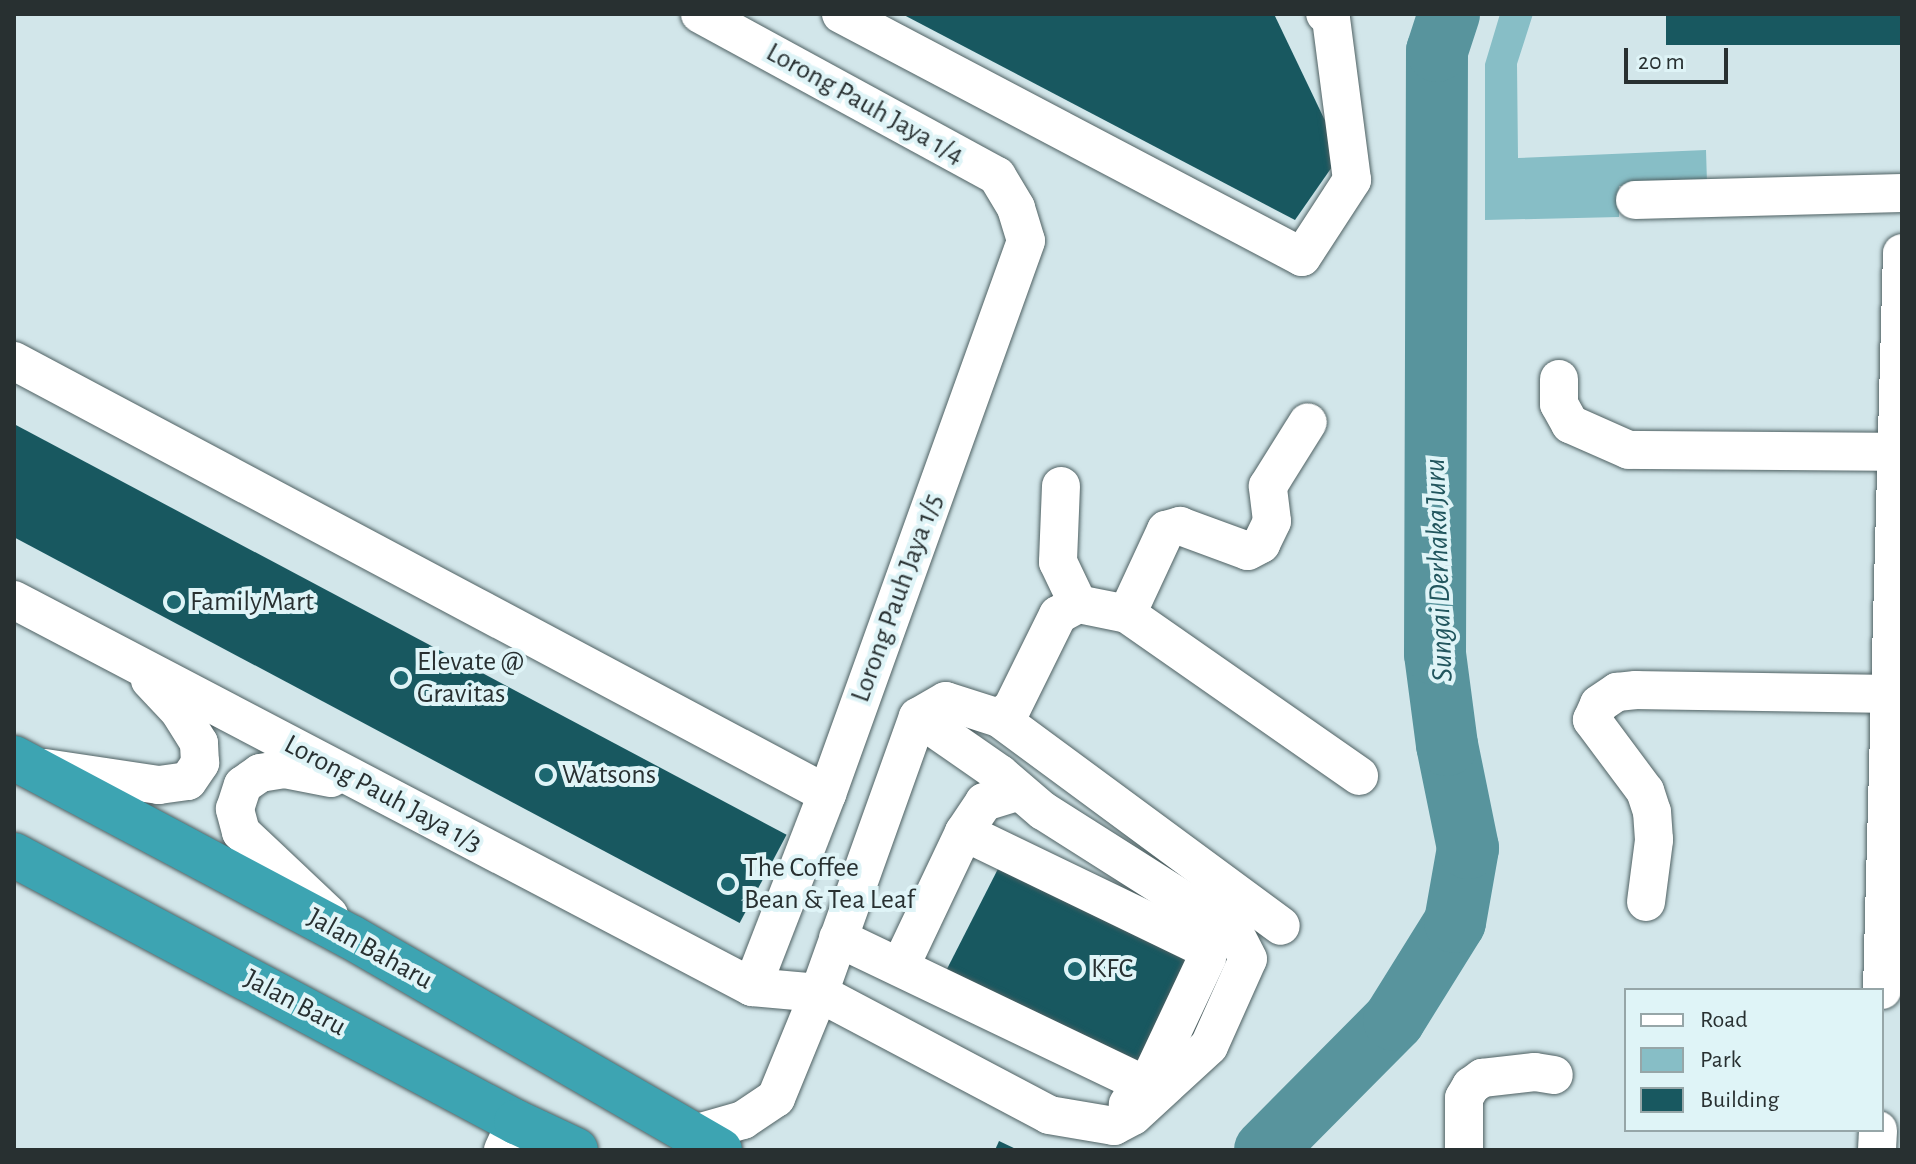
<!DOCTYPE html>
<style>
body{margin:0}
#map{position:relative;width:1916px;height:1164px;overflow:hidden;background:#d2e6ea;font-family:"Alegreya Sans",sans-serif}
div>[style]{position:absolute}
.green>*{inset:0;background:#87bec6}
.river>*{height:62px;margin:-31px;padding:0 31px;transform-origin:31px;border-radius:31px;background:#58949d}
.building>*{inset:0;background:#185860;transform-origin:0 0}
.roads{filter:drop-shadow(0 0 2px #4f6163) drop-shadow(0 0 2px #4f6163)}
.minor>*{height:38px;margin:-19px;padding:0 19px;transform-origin:19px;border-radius:19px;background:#fff}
.highway>*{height:44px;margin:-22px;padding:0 22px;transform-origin:22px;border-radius:22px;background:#3da4b2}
.dots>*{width:22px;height:22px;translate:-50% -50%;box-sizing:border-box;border:4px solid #dff4f7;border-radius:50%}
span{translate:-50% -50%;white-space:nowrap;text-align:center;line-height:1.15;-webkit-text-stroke:8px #dff4f7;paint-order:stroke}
.street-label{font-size:28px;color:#283031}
.poi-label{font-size:28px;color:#283031}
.left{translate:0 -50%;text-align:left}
.water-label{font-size:30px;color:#22565e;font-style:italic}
.frame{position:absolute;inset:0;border:16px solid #283031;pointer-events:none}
.legend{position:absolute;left:1624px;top:988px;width:260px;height:144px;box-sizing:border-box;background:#dff4f7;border:2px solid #96a6a8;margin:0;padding:10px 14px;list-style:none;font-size:24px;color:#283031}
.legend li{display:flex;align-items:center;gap:16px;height:40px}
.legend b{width:40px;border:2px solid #96a6a8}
.scale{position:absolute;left:1624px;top:48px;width:104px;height:36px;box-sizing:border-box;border:4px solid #283031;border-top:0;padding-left:10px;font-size:24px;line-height:28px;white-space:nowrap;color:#283031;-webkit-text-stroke:6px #dff4f7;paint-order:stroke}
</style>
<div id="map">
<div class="green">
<div style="clip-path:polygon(1500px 14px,1533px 14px,1517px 64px,1518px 158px,1706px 150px,1707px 183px,1619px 186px,1619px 217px,1485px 220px,1485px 64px)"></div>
</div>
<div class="river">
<div style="left:1265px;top:1150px;width:183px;rotate:-45.2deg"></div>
<div style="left:1394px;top:1020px;width:115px;rotate:-58.1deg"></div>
<div style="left:1455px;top:922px;width:75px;rotate:-80deg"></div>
<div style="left:1468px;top:848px;width:105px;rotate:-101.5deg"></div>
<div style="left:1447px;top:745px;width:92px;rotate:-97.5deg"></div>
<div style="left:1435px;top:654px;width:603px;rotate:-89.81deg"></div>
<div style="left:1437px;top:51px;width:39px;rotate:-72deg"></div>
</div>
<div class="building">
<div style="clip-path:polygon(902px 14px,1274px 14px,1341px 154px,1295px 220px)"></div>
<div style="left:1666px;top:14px;width:236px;height:31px"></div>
<div style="left:14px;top:424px;width:875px;height:100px;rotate:28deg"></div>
<div style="left:1002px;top:861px;width:224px;height:126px;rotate:27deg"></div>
<div style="clip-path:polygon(999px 1141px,1018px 1150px,995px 1150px)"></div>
</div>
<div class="roads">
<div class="minor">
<div style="left:700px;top:14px;width:338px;rotate:28.6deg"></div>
<div style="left:997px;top:176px;width:37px;rotate:59deg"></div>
<div style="left:1016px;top:208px;width:34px;rotate:73deg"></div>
<div style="left:1026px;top:241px;width:588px;rotate:109.79deg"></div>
<div style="left:827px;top:794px;width:207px;rotate:111.2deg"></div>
<div style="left:841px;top:14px;width:521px;rotate:27.79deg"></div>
<div style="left:1302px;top:257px;width:92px;rotate:-57deg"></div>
<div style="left:1352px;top:180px;width:163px;rotate:-97.4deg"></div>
<div style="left:1331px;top:18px;width:7px;rotate:-146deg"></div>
<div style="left:1635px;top:200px;width:267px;rotate:-1.5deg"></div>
<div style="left:14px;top:361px;width:921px;rotate:28.04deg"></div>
<div style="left:1559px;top:379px;width:25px;rotate:90deg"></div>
<div style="left:1559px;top:404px;width:23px;rotate:61deg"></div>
<div style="left:1570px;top:424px;width:64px;rotate:23.8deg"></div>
<div style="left:1629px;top:450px;width:268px;rotate:0.4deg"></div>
<div style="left:1061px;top:486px;width:76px;rotate:92.3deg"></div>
<div style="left:1058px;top:562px;width:47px;rotate:64.5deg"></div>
<div style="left:14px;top:600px;width:833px;rotate:27.67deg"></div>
<div style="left:752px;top:987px;width:67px;rotate:5.1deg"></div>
<div style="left:819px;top:993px;width:293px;rotate:-70.3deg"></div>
<div style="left:918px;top:717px;width:32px;rotate:-30deg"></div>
<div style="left:946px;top:701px;width:56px;rotate:17.8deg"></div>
<div style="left:999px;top:718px;width:16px;rotate:-38deg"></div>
<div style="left:1012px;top:708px;width:104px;rotate:-63.7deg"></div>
<div style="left:1058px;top:615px;width:23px;rotate:-29deg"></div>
<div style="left:1078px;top:604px;width:50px;rotate:11.5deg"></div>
<div style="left:1127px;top:614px;width:93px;rotate:-65.1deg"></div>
<div style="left:1166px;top:530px;width:15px;rotate:-16deg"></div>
<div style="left:1180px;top:526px;width:72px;rotate:20.2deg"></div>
<div style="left:1248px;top:551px;width:15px;rotate:-28deg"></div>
<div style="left:1261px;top:544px;width:25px;rotate:-64deg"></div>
<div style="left:1272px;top:521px;width:35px;rotate:-97deg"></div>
<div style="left:1268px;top:486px;width:75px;rotate:-58deg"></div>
<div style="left:1127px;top:614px;width:283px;rotate:34.9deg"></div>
<div style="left:999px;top:718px;width:350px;rotate:36.4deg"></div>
<div style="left:45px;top:768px;width:115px;rotate:8.5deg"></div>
<div style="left:159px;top:785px;width:29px;rotate:-8deg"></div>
<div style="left:188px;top:781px;width:22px;rotate:-56deg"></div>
<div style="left:200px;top:763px;width:20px;rotate:-93deg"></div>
<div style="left:199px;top:743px;width:36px;rotate:-122deg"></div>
<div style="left:180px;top:712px;width:44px;rotate:-133.2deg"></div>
<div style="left:964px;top:832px;width:267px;rotate:25.8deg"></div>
<div style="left:1204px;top:948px;width:10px;rotate:73deg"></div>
<div style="left:1207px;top:958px;width:132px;rotate:115.2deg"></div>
<div style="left:1151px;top:1077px;width:12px;rotate:149deg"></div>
<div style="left:1646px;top:902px;width:63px;rotate:-82.6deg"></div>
<div style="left:1654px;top:840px;width:28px;rotate:-94deg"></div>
<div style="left:1652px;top:812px;width:22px;rotate:-108deg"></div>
<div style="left:1645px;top:791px;width:89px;rotate:-126.7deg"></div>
<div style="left:1592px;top:720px;width:17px;rotate:-66deg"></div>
<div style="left:1599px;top:704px;width:22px;rotate:-34deg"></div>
<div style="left:1617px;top:692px;width:19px;rotate:-6deg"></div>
<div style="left:1636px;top:690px;width:254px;rotate:0.9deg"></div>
<div style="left:329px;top:915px;width:121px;rotate:-136.7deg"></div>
<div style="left:241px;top:832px;width:24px;rotate:-105deg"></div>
<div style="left:235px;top:809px;width:25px;rotate:-72deg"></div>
<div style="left:243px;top:785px;width:21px;rotate:-35deg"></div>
<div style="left:260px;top:773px;width:25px;rotate:-9deg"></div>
<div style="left:285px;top:769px;width:47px;rotate:11.1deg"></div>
<div style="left:838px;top:938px;width:336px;rotate:25.6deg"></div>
<div style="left:1141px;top:1083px;width:25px;rotate:122deg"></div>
<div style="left:900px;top:967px;width:149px;rotate:-64.6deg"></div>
<div style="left:964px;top:832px;width:36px;rotate:-56deg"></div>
<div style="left:984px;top:802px;width:34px;rotate:-17deg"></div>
<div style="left:1882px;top:990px;width:737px;rotate:-88.45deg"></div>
<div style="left:694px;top:1134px;width:51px;rotate:-15.9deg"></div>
<div style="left:743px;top:1120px;width:40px;rotate:-34deg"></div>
<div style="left:776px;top:1098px;width:113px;rotate:-67.7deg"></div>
<div style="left:819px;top:993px;width:260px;rotate:27.9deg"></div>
<div style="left:1049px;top:1115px;width:66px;rotate:9.6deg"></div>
<div style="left:1114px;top:1126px;width:21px;rotate:-28deg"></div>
<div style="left:1133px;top:1116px;width:103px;rotate:-42.6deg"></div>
<div style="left:1209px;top:1046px;width:95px;rotate:-65.9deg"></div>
<div style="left:1248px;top:959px;width:30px;rotate:-117deg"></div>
<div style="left:1234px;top:932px;width:226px;rotate:-147.6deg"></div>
<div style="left:1043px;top:811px;width:57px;rotate:-139.3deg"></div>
<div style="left:1000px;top:774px;width:100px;rotate:-145.2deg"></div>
<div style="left:503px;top:1150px;width:31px;rotate:-65deg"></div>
<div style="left:1464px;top:1150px;width:52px;rotate:-90deg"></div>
<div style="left:1464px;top:1098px;width:14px;rotate:-60deg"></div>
<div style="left:1471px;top:1086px;width:14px;rotate:-36deg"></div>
<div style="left:1482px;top:1078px;width:53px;rotate:-6.5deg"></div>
<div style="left:1535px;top:1072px;width:19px;rotate:9deg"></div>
<div style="left:1877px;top:1150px;width:20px;rotate:-87deg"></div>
</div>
<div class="highway">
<div style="left:14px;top:758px;width:382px;rotate:28deg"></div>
<div style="left:351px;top:937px;width:426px;rotate:30deg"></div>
<div style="left:14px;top:855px;width:569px;rotate:28.01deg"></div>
<div style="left:516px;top:1122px;width:66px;rotate:25deg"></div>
</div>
</div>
<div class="dots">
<div style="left:174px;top:602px;background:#1d6871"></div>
<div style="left:401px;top:678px;background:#1d6871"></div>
<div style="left:546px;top:775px;background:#1d6871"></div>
<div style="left:728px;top:884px;background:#1d6871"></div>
<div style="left:1075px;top:969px;background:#1d6871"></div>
</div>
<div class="street-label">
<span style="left:865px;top:104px;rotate:29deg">Lorong Pauh Jaya 1/4</span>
<span style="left:897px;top:598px;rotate:-70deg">Lorong Pauh Jaya 1/5</span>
<span style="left:383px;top:794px;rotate:28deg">Lorong Pauh Jaya 1/3</span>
<span style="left:370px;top:949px;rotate:29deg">Jalan Baharu</span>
<span style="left:295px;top:1003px;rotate:28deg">Jalan Baru</span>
</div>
<div class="poi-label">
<span class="left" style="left:190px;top:602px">FamilyMart</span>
<span class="left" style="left:417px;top:678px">Elevate @<br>Gravitas</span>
<span class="left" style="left:562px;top:775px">Watsons</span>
<span class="left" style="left:744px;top:884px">The Coffee<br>Bean &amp; Tea Leaf</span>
<span class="left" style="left:1091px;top:969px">KFC</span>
</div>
<div class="water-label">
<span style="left:1439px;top:570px;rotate:-92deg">Sungai Derhaka Juru</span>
</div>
<div class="frame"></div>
<ul class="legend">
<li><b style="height:10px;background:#fff"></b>Road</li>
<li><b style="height:22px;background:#87bec6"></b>Park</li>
<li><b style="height:22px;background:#185860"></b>Building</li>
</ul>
<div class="scale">20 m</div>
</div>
